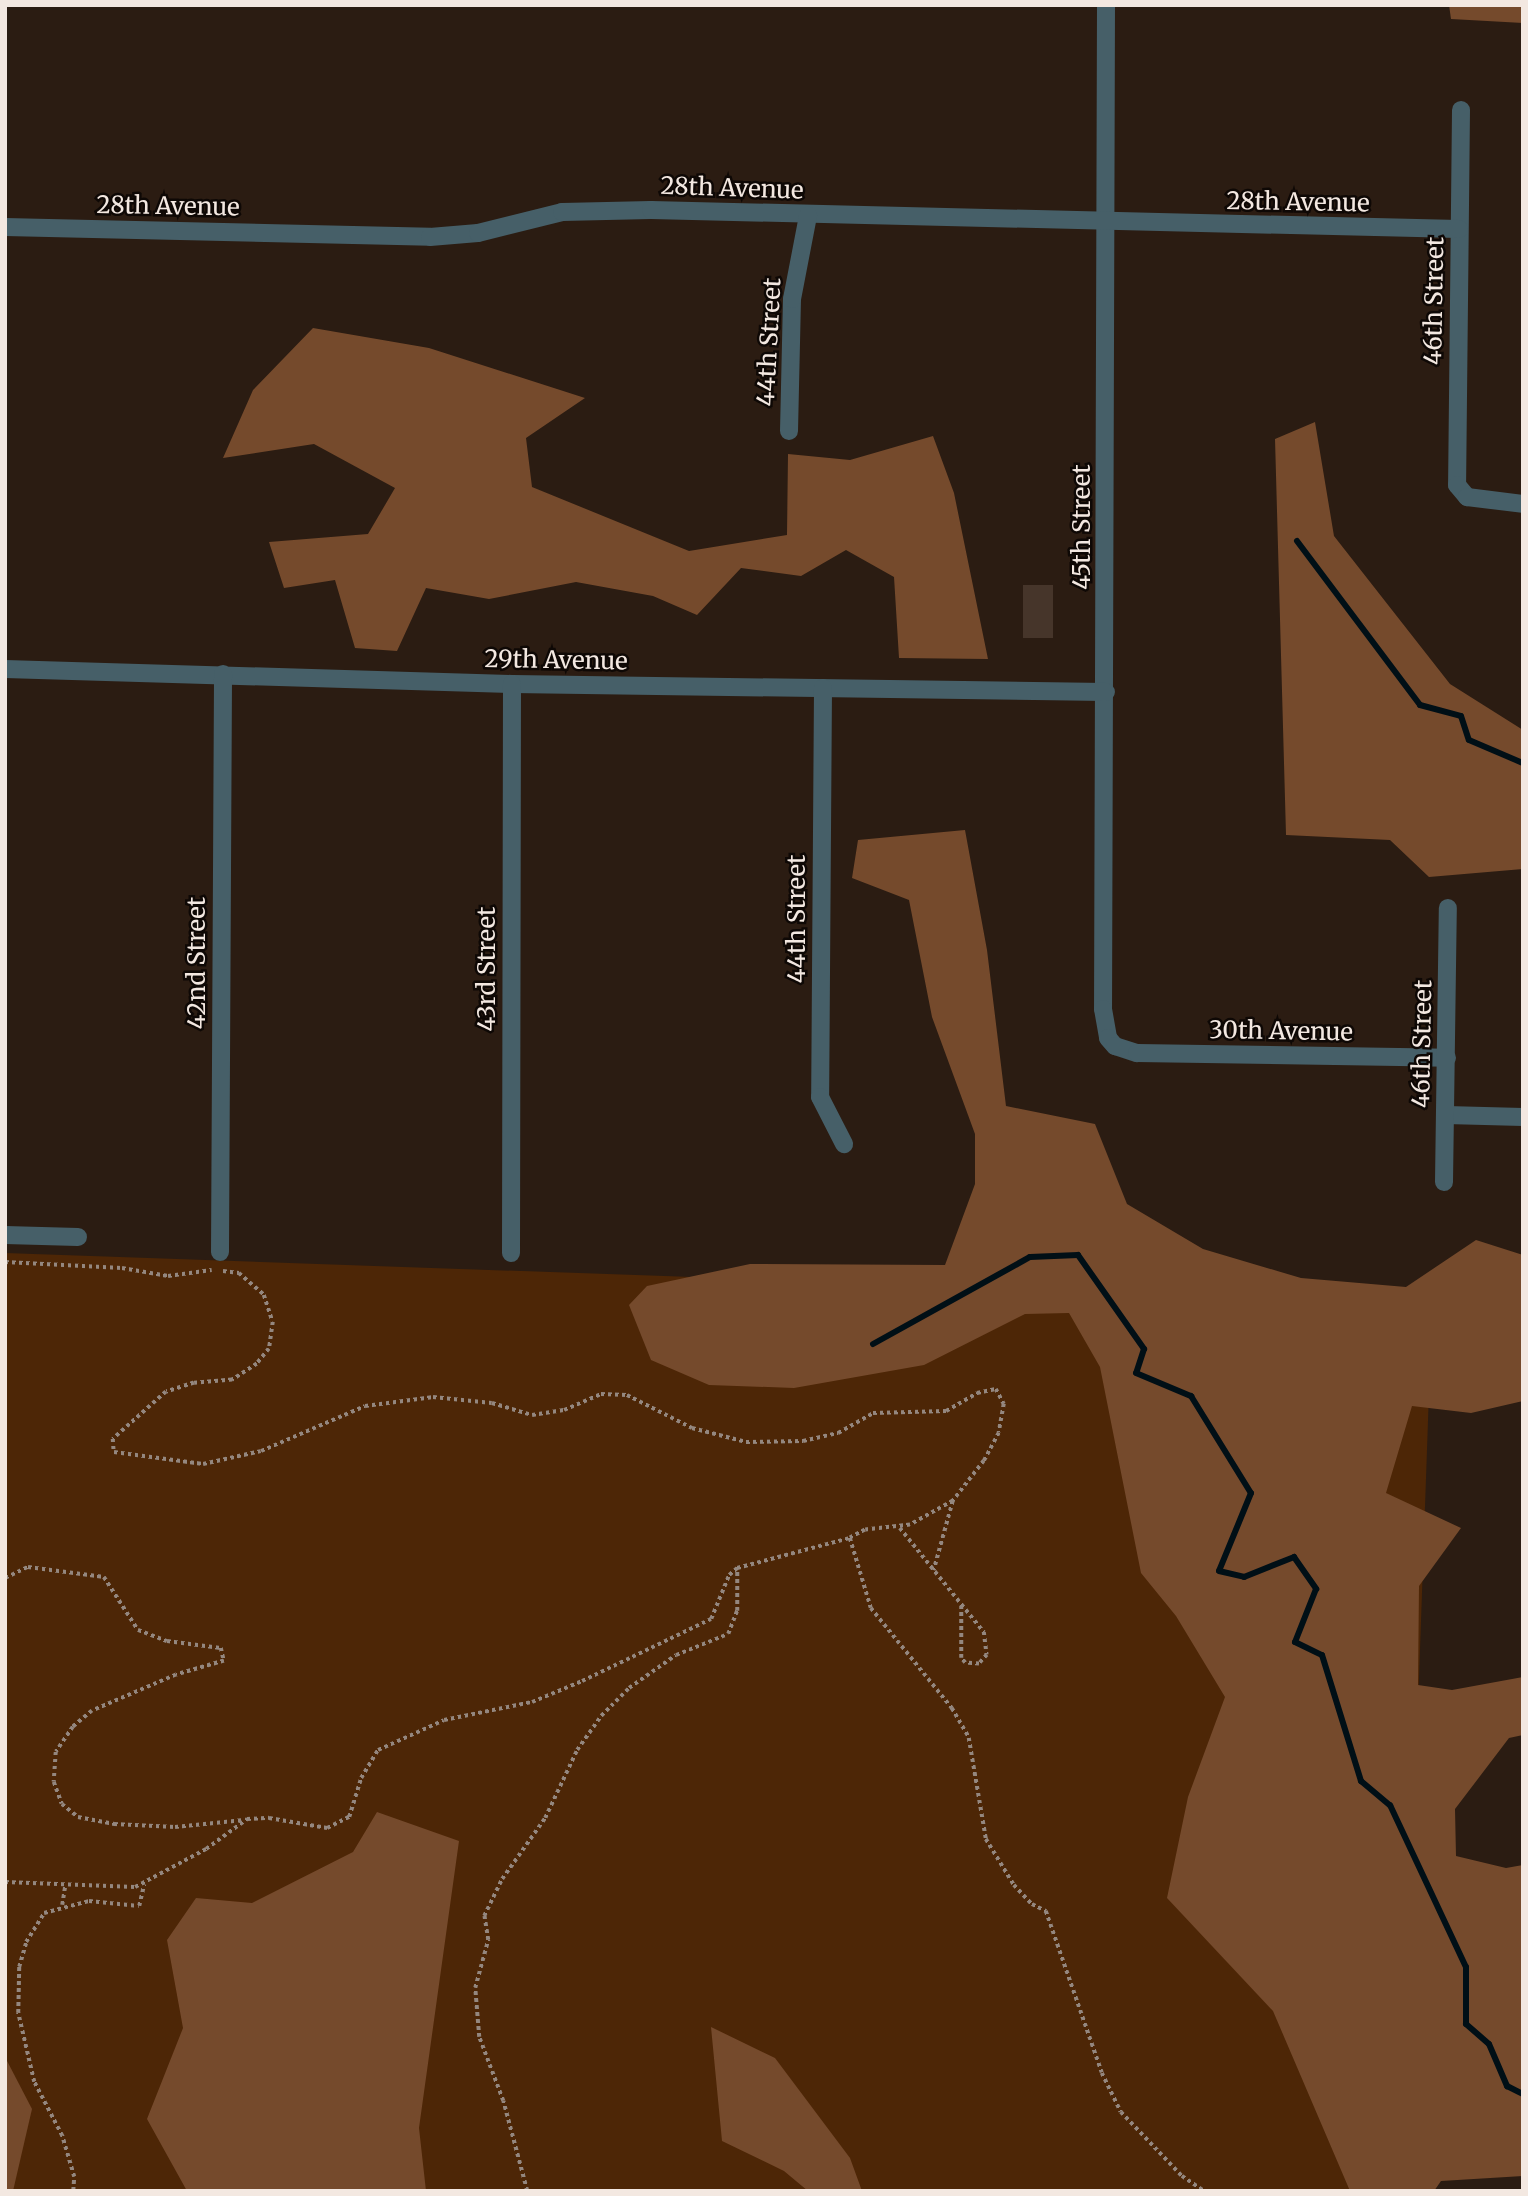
<!DOCTYPE html>
<style>
body{margin:0}
#map{position:relative;width:1528px;height:2196px;overflow:hidden;background:#2b1c12;font-family:Merriweather,serif}
div>[style]{position:absolute}
.green>*{inset:0;background:#4d2606;transform-origin:0 0}
.forest>*{inset:0;background:#754a2c}
.stream>*{height:6px;margin:-3px;padding:0 3px;transform-origin:3px;border-radius:3px;background:#000f16}
.building>*{inset:0;background:#46352a;transform-origin:0 0}
.path>*{height:3.5px;margin-top:-1.75px;transform-origin:0;background:repeating-linear-gradient(90deg,#94877f 0 3.5px,transparent 0 7px)}
.minor>*{height:18px;margin:-9px;padding:0 9px;transform-origin:9px;border-radius:9px;background:#465f68}
span{translate:-50% -50%;white-space:nowrap;text-align:center;line-height:1.15;-webkit-text-stroke:5px #0e0805;paint-order:stroke}
.street-label{font-size:24px;color:#f3e8e1}
.frame{position:absolute;inset:0;border:7px solid #f3e8e1;pointer-events:none}
</style>
<div id="map">
<div class="green">
<div style="left:5px;top:1253px;width:1428px;height:938px;rotate:2deg"></div>
</div>
<div class="forest">
<div style="clip-path:polygon(1449px 5px,1523px 5px,1523px 23px,1451px 19px)"></div>
<div style="clip-path:polygon(313px 328px,429px 348px,585px 398px,526px 438px,532px 487px,689px 551px,787px 535px,788px 454px,850px 460px,933px 436px,954px 493px,988px 659px,899px 658px,894px 577px,846px 550px,801px 576px,741px 568px,697px 615px,653px 596px,576px 582px,489px 599px,426px 588px,397px 651px,355px 648px,335px 580px,284px 588px,269px 542px,368px 534px,395px 488px,314px 444px,223px 458px,253px 390px)"></div>
<div style="clip-path:polygon(1315px 422px,1334px 536px,1450px 684px,1523px 730px,1523px 869px,1429px 877px,1390px 840px,1286px 835px,1275px 439px)"></div>
<div style="clip-path:polygon(965px 830px,987px 950px,1006px 1106px,1095px 1124px,1127px 1204px,1203px 1249px,1301px 1278px,1406px 1287px,1476px 1240px,1523px 1255px,1523px 1401px,1471px 1413px,1412px 1406px,1386px 1493px,1461px 1528px,1419px 1586px,1418px 1685px,1452px 1690px,1523px 1677px,1523px 1735px,1509px 1738px,1455px 1809px,1456px 1856px,1506px 1868px,1523px 1865px,1523px 2176px,1441px 2181px,1434px 2191px,1350px 2191px,1273px 2011px,1167px 1898px,1188px 1797px,1225px 1697px,1176px 1616px,1141px 1573px,1100px 1367px,1069px 1313px,1025px 1314px,924px 1365px,794px 1388px,709px 1385px,651px 1360px,629px 1305px,647px 1286px,750px 1264px,945px 1265px,975px 1184px,975px 1134px,932px 1017px,909px 900px,852px 878px,858px 840px)"></div>
<div style="clip-path:polygon(377px 1812px,459px 1841px,419px 2128px,426px 2191px,187px 2191px,147px 2119px,183px 2028px,167px 1940px,196px 1898px,252px 1903px,353px 1852px)"></div>
<div style="clip-path:polygon(711px 2027px,775px 2058px,850px 2158px,862px 2191px,808px 2191px,784px 2171px,722px 2141px)"></div>
<div style="clip-path:polygon(5px 2057px,32px 2109px,13px 2191px,5px 2191px)"></div>
</div>
<div class="stream">
<div style="left:1297px;top:541px;width:205px;rotate:53.1deg"></div>
<div style="left:1420px;top:705px;width:42px;rotate:15deg"></div>
<div style="left:1461px;top:716px;width:25px;rotate:72deg"></div>
<div style="left:1469px;top:740px;width:59px;rotate:23.1deg"></div>
<div style="left:873px;top:1344px;width:179px;rotate:-29deg"></div>
<div style="left:1030px;top:1257px;width:48px;rotate:-2.4deg"></div>
<div style="left:1078px;top:1255px;width:115px;rotate:54.9deg"></div>
<div style="left:1144px;top:1349px;width:25px;rotate:108deg"></div>
<div style="left:1136px;top:1373px;width:60px;rotate:22.7deg"></div>
<div style="left:1191px;top:1396px;width:114px;rotate:58.3deg"></div>
<div style="left:1251px;top:1493px;width:84px;rotate:112.3deg"></div>
<div style="left:1219px;top:1571px;width:26px;rotate:13deg"></div>
<div style="left:1244px;top:1577px;width:54px;rotate:-21.8deg"></div>
<div style="left:1294px;top:1557px;width:39px;rotate:55deg"></div>
<div style="left:1316px;top:1589px;width:57px;rotate:111.6deg"></div>
<div style="left:1295px;top:1642px;width:30px;rotate:26deg"></div>
<div style="left:1322px;top:1655px;width:132px;rotate:72.8deg"></div>
<div style="left:1361px;top:1781px;width:38px;rotate:40deg"></div>
<div style="left:1390px;top:1805px;width:179px;rotate:64.9deg"></div>
<div style="left:1466px;top:1967px;width:57px;rotate:90deg"></div>
<div style="left:1466px;top:2024px;width:30px;rotate:41deg"></div>
<div style="left:1489px;top:2044px;width:46px;rotate:66.8deg"></div>
<div style="left:1507px;top:2086px;width:18px;rotate:27deg"></div>
</div>
<div class="building">
<div style="left:1023px;top:585px;width:30px;height:53px"></div>
</div>
<div class="path">
<div style="left:5px;top:1262px;width:117px;rotate:2.9deg"></div>
<div style="left:122px;top:1268px;width:47px;rotate:9.9deg"></div>
<div style="left:168px;top:1276px;width:44px;rotate:-7.8deg"></div>
<div style="left:223px;top:1271px;width:16px;rotate:7deg"></div>
<div style="left:239px;top:1273px;width:33px;rotate:41deg"></div>
<div style="left:264px;top:1295px;width:28px;rotate:72deg"></div>
<div style="left:273px;top:1322px;width:27px;rotate:98deg"></div>
<div style="left:269px;top:1349px;width:19px;rotate:129deg"></div>
<div style="left:257px;top:1364px;width:30px;rotate:147deg"></div>
<div style="left:232px;top:1380px;width:38px;rotate:175deg"></div>
<div style="left:194px;top:1383px;width:29px;rotate:162deg"></div>
<div style="left:166px;top:1392px;width:71px;rotate:138.4deg"></div>
<div style="left:113px;top:1439px;width:13px;rotate:86deg"></div>
<div style="left:114px;top:1452px;width:90px;rotate:7.7deg"></div>
<div style="left:203px;top:1464px;width:59px;rotate:-12.6deg"></div>
<div style="left:261px;top:1451px;width:113px;rotate:-23.4deg"></div>
<div style="left:365px;top:1406px;width:69px;rotate:-7.5deg"></div>
<div style="left:433px;top:1397px;width:59px;rotate:5.8deg"></div>
<div style="left:492px;top:1403px;width:42px;rotate:16.7deg"></div>
<div style="left:532px;top:1415px;width:32px;rotate:-9deg"></div>
<div style="left:564px;top:1410px;width:40px;rotate:-23.4deg"></div>
<div style="left:601px;top:1394px;width:26px;rotate:2deg"></div>
<div style="left:627px;top:1395px;width:73px;rotate:26.9deg"></div>
<div style="left:692px;top:1428px;width:56px;rotate:14.5deg"></div>
<div style="left:746px;top:1442px;width:57px;rotate:-1deg"></div>
<div style="left:803px;top:1441px;width:36px;rotate:-13deg"></div>
<div style="left:838px;top:1433px;width:40px;rotate:-29.7deg"></div>
<div style="left:873px;top:1413px;width:73px;rotate:-1.6deg"></div>
<div style="left:946px;top:1411px;width:36px;rotate:-30deg"></div>
<div style="left:977px;top:1393px;width:19px;rotate:-12deg"></div>
<div style="left:996px;top:1389px;width:17px;rotate:62deg"></div>
<div style="left:1004px;top:1404px;width:29px;rotate:100deg"></div>
<div style="left:999px;top:1433px;width:32px;rotate:118deg"></div>
<div style="left:984px;top:1461px;width:51px;rotate:127.8deg"></div>
<div style="left:953px;top:1501px;width:72px;rotate:105.4deg"></div>
<div style="left:953px;top:1501px;width:49px;rotate:150.8deg"></div>
<div style="left:910px;top:1525px;width:45px;rotate:173.7deg"></div>
<div style="left:865px;top:1530px;width:17px;rotate:152deg"></div>
<div style="left:850px;top:1538px;width:73px;rotate:73.3deg"></div>
<div style="left:871px;top:1608px;width:129px;rotate:51deg"></div>
<div style="left:952px;top:1708px;width:34px;rotate:60deg"></div>
<div style="left:969px;top:1738px;width:102px;rotate:80.4deg"></div>
<div style="left:986px;top:1839px;width:54px;rotate:58.7deg"></div>
<div style="left:1014px;top:1885px;width:26px;rotate:47deg"></div>
<div style="left:1032px;top:1904px;width:16px;rotate:27deg"></div>
<div style="left:1046px;top:1911px;width:171px;rotate:70.9deg"></div>
<div style="left:1102px;top:2073px;width:43px;rotate:64deg"></div>
<div style="left:1121px;top:2112px;width:88px;rotate:46.4deg"></div>
<div style="left:1182px;top:2176px;width:27px;rotate:34deg"></div>
<div style="left:900px;top:1528px;width:134px;rotate:51.1deg"></div>
<div style="left:984px;top:1632px;width:23px;rotate:83deg"></div>
<div style="left:987px;top:1655px;width:12px;rotate:132deg"></div>
<div style="left:979px;top:1664px;width:14px;rotate:-176deg"></div>
<div style="left:965px;top:1663px;width:6px;rotate:-129deg"></div>
<div style="left:961px;top:1658px;width:52px;rotate:-90deg"></div>
<div style="left:5px;top:1578px;width:25px;rotate:-26deg"></div>
<div style="left:28px;top:1567px;width:77px;rotate:7.5deg"></div>
<div style="left:104px;top:1577px;width:63px;rotate:57.3deg"></div>
<div style="left:138px;top:1630px;width:31px;rotate:21deg"></div>
<div style="left:167px;top:1641px;width:54px;rotate:7.4deg"></div>
<div style="left:221px;top:1648px;width:13px;rotate:77deg"></div>
<div style="left:224px;top:1661px;width:50px;rotate:163.7deg"></div>
<div style="left:176px;top:1675px;width:91px;rotate:156.8deg"></div>
<div style="left:92px;top:1711px;width:25px;rotate:140deg"></div>
<div style="left:73px;top:1727px;width:30px;rotate:124deg"></div>
<div style="left:56px;top:1752px;width:30px;rotate:94deg"></div>
<div style="left:54px;top:1782px;width:23px;rotate:70deg"></div>
<div style="left:62px;top:1804px;width:21px;rotate:39deg"></div>
<div style="left:78px;top:1817px;width:37px;rotate:11deg"></div>
<div style="left:114px;top:1824px;width:61px;rotate:2.8deg"></div>
<div style="left:175px;top:1827px;width:69px;rotate:-5.8deg"></div>
<div style="left:5px;top:1882px;width:130px;rotate:2.2deg"></div>
<div style="left:135px;top:1887px;width:81px;rotate:-28.2deg"></div>
<div style="left:206px;top:1849px;width:51px;rotate:-36.2deg"></div>
<div style="left:247px;top:1819px;width:22px;rotate:-3deg"></div>
<div style="left:269px;top:1818px;width:59px;rotate:9.8deg"></div>
<div style="left:327px;top:1828px;width:25px;rotate:-27deg"></div>
<div style="left:349px;top:1817px;width:41px;rotate:-72.9deg"></div>
<div style="left:361px;top:1778px;width:33px;rotate:-59deg"></div>
<div style="left:378px;top:1750px;width:72px;rotate:-24.4deg"></div>
<div style="left:444px;top:1720px;width:90px;rotate:-11.6deg"></div>
<div style="left:532px;top:1702px;width:54px;rotate:-22.8deg"></div>
<div style="left:582px;top:1681px;width:143px;rotate:-25.7deg"></div>
<div style="left:711px;top:1619px;width:48px;rotate:-67.8deg"></div>
<div style="left:729px;top:1575px;width:11px;rotate:-41deg"></div>
<div style="left:737px;top:1568px;width:117px;rotate:-14.9deg"></div>
<div style="left:62px;top:1905px;width:20px;rotate:-81deg"></div>
<div style="left:73px;top:2191px;width:14px;rotate:-86deg"></div>
<div style="left:74px;top:2177px;width:43px;rotate:-106.3deg"></div>
<div style="left:62px;top:2136px;width:61px;rotate:-117.4deg"></div>
<div style="left:34px;top:2082px;width:71px;rotate:-103.1deg"></div>
<div style="left:18px;top:2013px;width:46px;rotate:-88.8deg"></div>
<div style="left:19px;top:1967px;width:26px;rotate:-74deg"></div>
<div style="left:26px;top:1942px;width:34px;rotate:-58deg"></div>
<div style="left:44px;top:1913px;width:47px;rotate:-14.9deg"></div>
<div style="left:89px;top:1901px;width:50px;rotate:5.7deg"></div>
<div style="left:139px;top:1906px;width:22px;rotate:-77deg"></div>
<div style="left:527px;top:2191px;width:93px;rotate:-104.9deg"></div>
<div style="left:503px;top:2101px;width:68px;rotate:-110.6deg"></div>
<div style="left:479px;top:2037px;width:49px;rotate:-94.7deg"></div>
<div style="left:475px;top:1988px;width:50px;rotate:-74.8deg"></div>
<div style="left:488px;top:1940px;width:24px;rotate:-99deg"></div>
<div style="left:484px;top:1916px;width:41px;rotate:-64.1deg"></div>
<div style="left:502px;top:1879px;width:75px;rotate:-54.8deg"></div>
<div style="left:545px;top:1818px;width:75px;rotate:-64.8deg"></div>
<div style="left:577px;top:1750px;width:42px;rotate:-54.8deg"></div>
<div style="left:601px;top:1716px;width:40px;rotate:-45deg"></div>
<div style="left:629px;top:1688px;width:57px;rotate:-35.1deg"></div>
<div style="left:676px;top:1655px;width:56px;rotate:-22deg"></div>
<div style="left:728px;top:1634px;width:25px;rotate:-69deg"></div>
<div style="left:737px;top:1611px;width:43px;rotate:-90deg"></div>
</div>
<div class="minor">
<div style="left:1106px;top:5px;width:1004px;rotate:90.17deg"></div>
<div style="left:1103px;top:1009px;width:29px;rotate:80deg"></div>
<div style="left:1108px;top:1038px;width:11px;rotate:49deg"></div>
<div style="left:1115px;top:1046px;width:23px;rotate:18deg"></div>
<div style="left:1137px;top:1053px;width:310px;rotate:0.9deg"></div>
<div style="left:1461px;top:110px;width:375px;rotate:90.6deg"></div>
<div style="left:1457px;top:485px;width:16px;rotate:50deg"></div>
<div style="left:1467px;top:497px;width:56px;rotate:7.1deg"></div>
<div style="left:5px;top:227px;width:425px;rotate:1.3deg"></div>
<div style="left:430px;top:237px;width:48px;rotate:-4.8deg"></div>
<div style="left:478px;top:233px;width:87px;rotate:-14deg"></div>
<div style="left:562px;top:212px;width:89px;rotate:-1.3deg"></div>
<div style="left:651px;top:210px;width:808px;rotate:1.35deg"></div>
<div style="left:789px;top:431px;width:132px;rotate:-88.7deg"></div>
<div style="left:792px;top:299px;width:85px;rotate:-79.1deg"></div>
<div style="left:5px;top:669px;width:507px;rotate:1.69deg"></div>
<div style="left:512px;top:684px;width:594px;rotate:0.77deg"></div>
<div style="left:823px;top:688px;width:409px;rotate:90.4deg"></div>
<div style="left:820px;top:1097px;width:53px;rotate:62.9deg"></div>
<div style="left:1446px;top:1115px;width:77px;rotate:1.5deg"></div>
<div style="left:1444px;top:1182px;width:274px;rotate:-89.2deg"></div>
<div style="left:5px;top:1235px;width:73px;rotate:1.6deg"></div>
<div style="left:220px;top:1252px;width:578px;rotate:-89.7deg"></div>
<div style="left:511px;top:1253px;width:569px;rotate:-89.9deg"></div>
</div>
<div class="street-label">
<span style="left:732px;top:188px;rotate:2deg">28th Avenue</span>
<span style="left:1298px;top:202px;rotate:1deg">28th Avenue</span>
<span style="left:168px;top:206px;rotate:1deg">28th Avenue</span>
<span style="left:1434px;top:301px;rotate:-89deg">46th Street</span>
<span style="left:769px;top:342px;rotate:-87deg">44th Street</span>
<span style="left:1082px;top:527px;rotate:-90deg">45th Street</span>
<span style="left:556px;top:660px;rotate:1deg">29th Avenue</span>
<span style="left:797px;top:919px;rotate:-90deg">44th Street</span>
<span style="left:197px;top:963px;rotate:-90deg">42nd Street</span>
<span style="left:487px;top:969px;rotate:-90deg">43rd Street</span>
<span style="left:1281px;top:1031px;rotate:1deg">30th Avenue</span>
<span style="left:1422px;top:1044px;rotate:-89deg">46th Street</span>
</div>
<div class="frame"></div>
</div>
